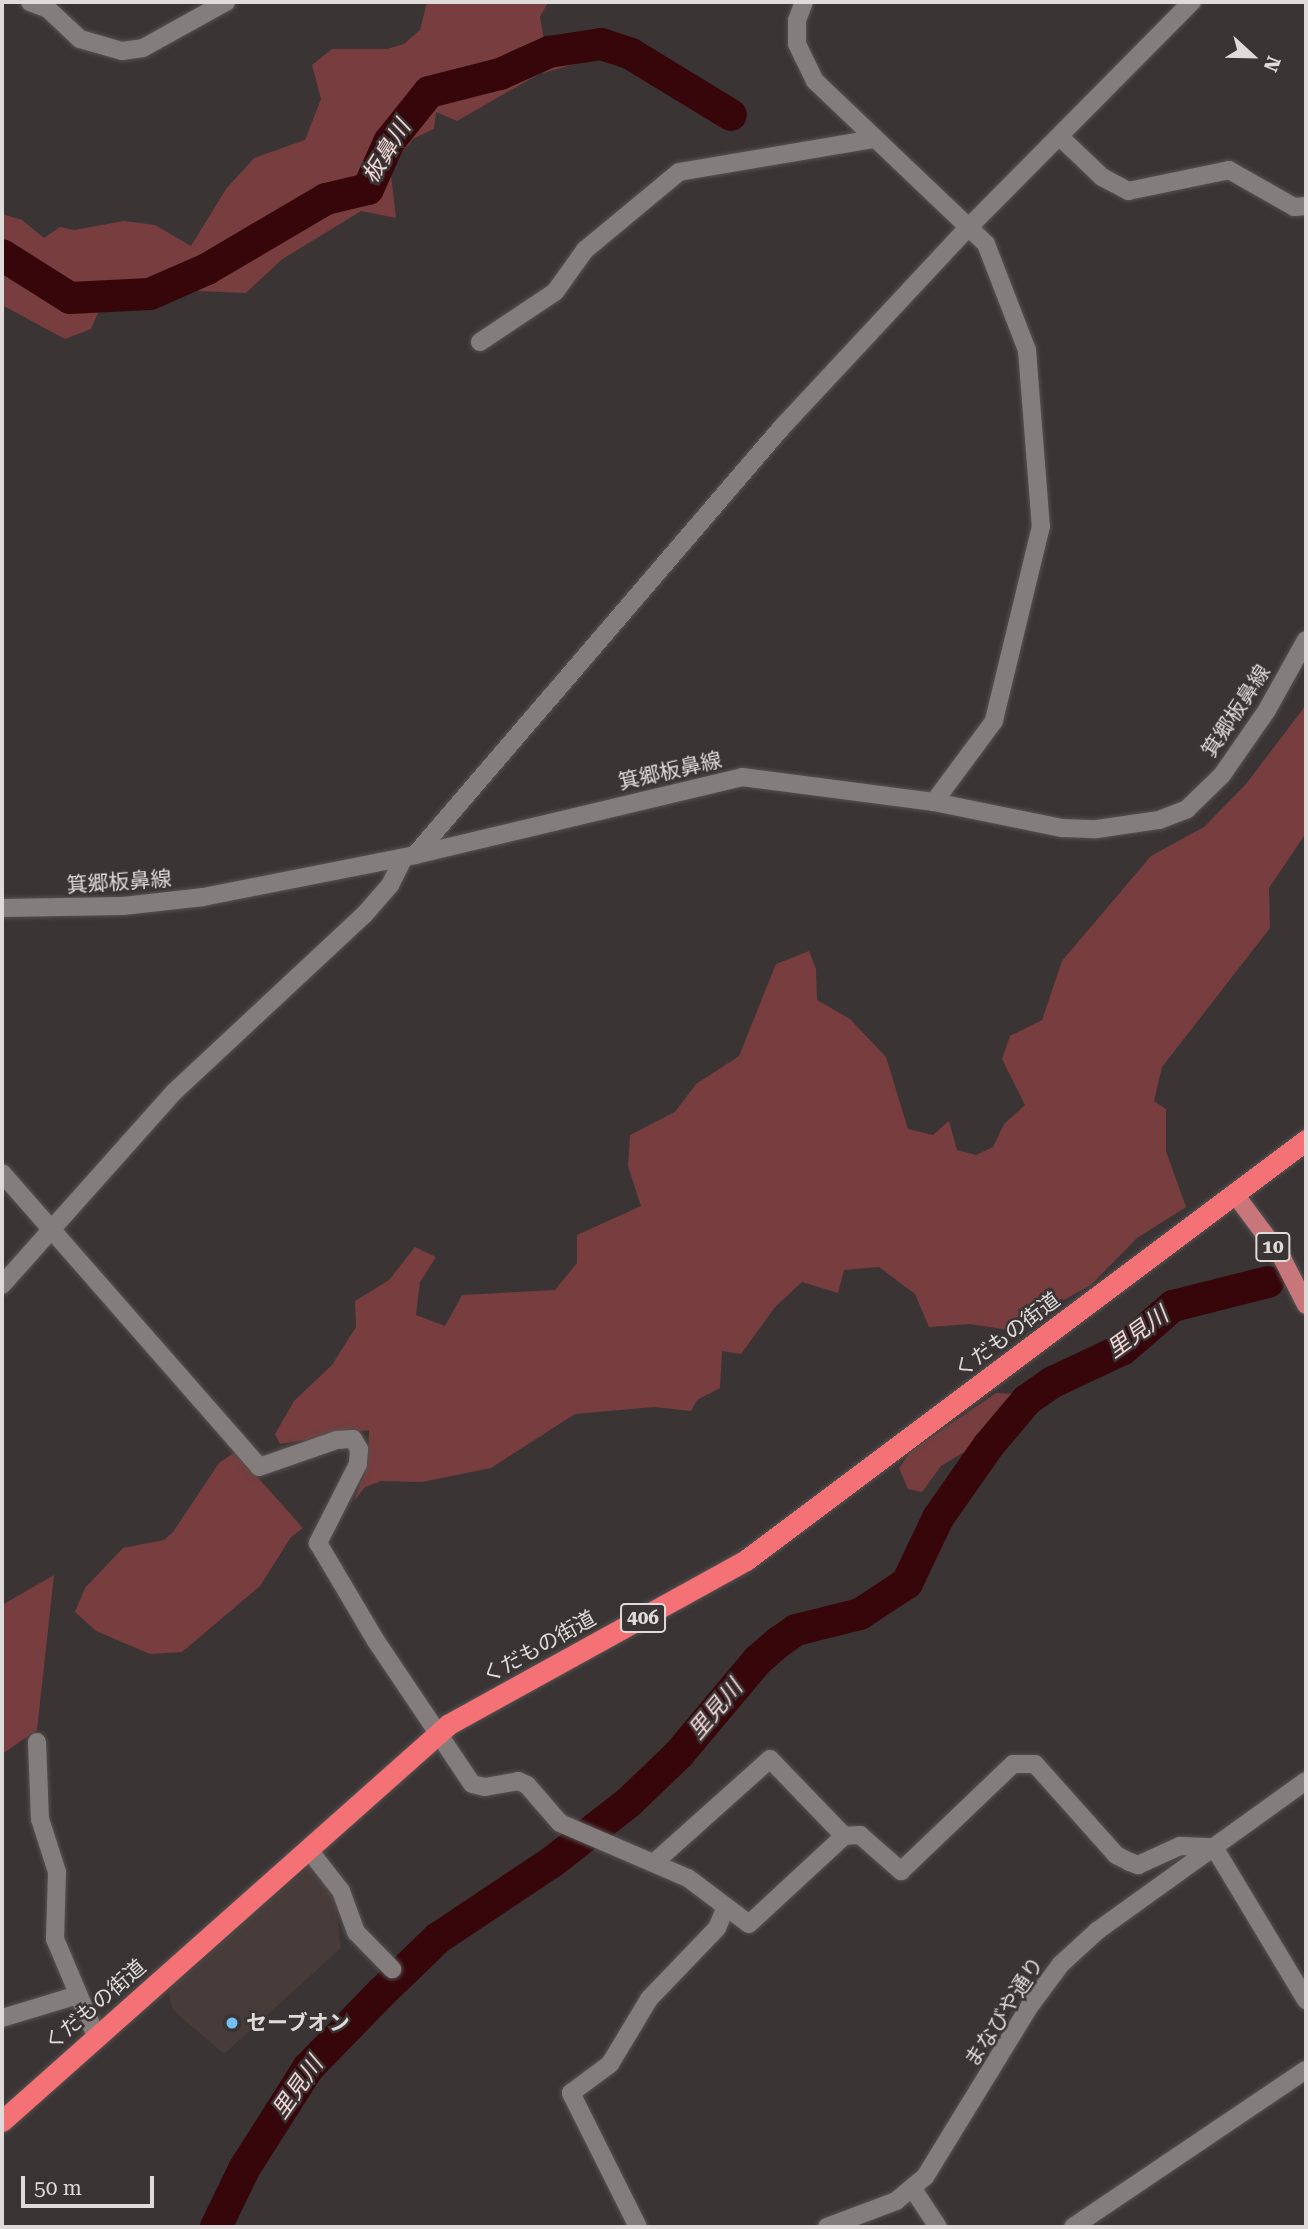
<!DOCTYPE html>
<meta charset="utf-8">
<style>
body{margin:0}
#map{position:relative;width:1308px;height:2229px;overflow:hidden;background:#3a3534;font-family:"Roboto Serif","Noto Sans JP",serif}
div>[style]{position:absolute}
.built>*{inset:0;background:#483c3b}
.green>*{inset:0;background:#783d3e}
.river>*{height:32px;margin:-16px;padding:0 16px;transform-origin:16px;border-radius:16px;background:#36060b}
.roads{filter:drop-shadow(0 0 2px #565151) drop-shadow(0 0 2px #565151)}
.street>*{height:18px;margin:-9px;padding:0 9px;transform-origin:9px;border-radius:9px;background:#847d7d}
.secondary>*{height:18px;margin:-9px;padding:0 9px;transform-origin:9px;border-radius:9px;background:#847d7d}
.primary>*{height:18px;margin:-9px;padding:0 9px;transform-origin:9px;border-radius:9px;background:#c77679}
.highway>*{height:21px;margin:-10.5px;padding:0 10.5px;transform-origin:10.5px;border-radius:10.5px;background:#f47176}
.dots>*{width:19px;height:19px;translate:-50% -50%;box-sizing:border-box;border:4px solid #3a3534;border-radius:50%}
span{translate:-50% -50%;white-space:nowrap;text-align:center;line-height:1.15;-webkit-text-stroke:5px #3a3534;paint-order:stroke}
.shield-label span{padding:2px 5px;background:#3a3534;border:2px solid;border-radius:5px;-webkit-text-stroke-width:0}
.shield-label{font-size:19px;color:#dfdbdb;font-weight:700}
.street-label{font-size:21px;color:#dfdbdb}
.poi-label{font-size:21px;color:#dfdbdb;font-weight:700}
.left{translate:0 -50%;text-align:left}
.water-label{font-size:23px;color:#f2d6d5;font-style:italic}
.frame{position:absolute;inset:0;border:4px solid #dfdbdb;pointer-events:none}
.north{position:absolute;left:1217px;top:21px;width:70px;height:70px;-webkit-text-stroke:5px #3a3534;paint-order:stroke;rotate:112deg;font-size:19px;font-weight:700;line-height:28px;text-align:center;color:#dfdbdb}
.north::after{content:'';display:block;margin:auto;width:24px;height:32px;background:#dfdbdb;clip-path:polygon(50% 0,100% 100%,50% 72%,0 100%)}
.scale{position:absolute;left:21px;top:2176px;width:133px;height:32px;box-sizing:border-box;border:4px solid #dfdbdb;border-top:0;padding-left:9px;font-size:21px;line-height:24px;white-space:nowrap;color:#dfdbdb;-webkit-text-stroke:5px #3a3534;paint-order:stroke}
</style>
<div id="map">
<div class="built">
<div style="clip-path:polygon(311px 1865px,334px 1894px,341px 1948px,224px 2054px,173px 2010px,168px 1991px)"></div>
</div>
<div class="green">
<div style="clip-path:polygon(427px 2px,548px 2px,540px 17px,545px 46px,596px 36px,634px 67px,601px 57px,539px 74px,457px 121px,436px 112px,434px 129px,414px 138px,390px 167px,396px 218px,361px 211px,281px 260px,246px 293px,199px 291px,174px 274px,108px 290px,91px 329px,65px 339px,2px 305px,2px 214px,22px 220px,44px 238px,60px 227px,74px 230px,124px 221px,155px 225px,191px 246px,226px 189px,254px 158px,305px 140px,321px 99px,312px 65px,332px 49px,387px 49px,404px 44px,420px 30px)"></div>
<div style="clip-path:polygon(1306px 705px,1306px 833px,1269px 888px,1270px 928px,1162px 1067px,1154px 1101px,1166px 1109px,1166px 1151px,1186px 1207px,1137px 1238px,1091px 1285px,1009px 1330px,970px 1324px,929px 1327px,915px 1294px,879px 1267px,844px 1270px,838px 1293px,802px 1282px,775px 1307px,741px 1354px,722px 1351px,720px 1388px,697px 1400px,691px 1411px,654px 1407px,575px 1414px,491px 1468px,422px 1482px,381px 1481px,365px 1487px,354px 1501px,368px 1463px,369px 1430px,280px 1444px,275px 1434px,294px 1401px,332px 1365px,356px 1327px,355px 1301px,389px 1280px,415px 1247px,436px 1257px,420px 1282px,416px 1315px,445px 1326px,462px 1295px,555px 1290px,577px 1263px,577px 1235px,641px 1206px,628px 1166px,630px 1135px,675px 1112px,696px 1084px,739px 1056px,776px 964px,809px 951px,816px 969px,817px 1000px,850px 1019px,886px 1057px,908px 1129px,933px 1135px,949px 1121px,957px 1150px,976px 1155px,993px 1147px,1004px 1124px,1025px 1105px,1002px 1059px,1010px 1036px,1042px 1020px,1062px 961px,1151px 856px,1204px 827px,1246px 784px)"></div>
<div style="clip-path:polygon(996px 1393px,1013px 1394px,1018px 1403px,992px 1435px,941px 1466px,922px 1492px,908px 1489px,899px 1468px,911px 1451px)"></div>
<div style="clip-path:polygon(235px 1452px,303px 1528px,291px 1537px,260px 1586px,182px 1652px,150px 1654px,96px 1631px,75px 1612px,85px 1588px,123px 1548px,164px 1540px,173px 1532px,219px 1463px)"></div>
<div style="clip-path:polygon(54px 1575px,37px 1730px,2px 1754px,2px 1605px)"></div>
</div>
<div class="river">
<div style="left:2px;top:255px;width:80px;rotate:32.3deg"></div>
<div style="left:70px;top:298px;width:80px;rotate:-2.9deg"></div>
<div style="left:150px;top:294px;width:62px;rotate:-23.7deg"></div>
<div style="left:207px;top:269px;width:138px;rotate:-30.5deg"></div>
<div style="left:326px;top:199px;width:43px;rotate:-13.4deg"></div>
<div style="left:368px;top:189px;width:51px;rotate:-65.9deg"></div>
<div style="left:389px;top:142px;width:64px;rotate:-51.3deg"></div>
<div style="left:429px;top:92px;width:73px;rotate:-14.2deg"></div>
<div style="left:500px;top:74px;width:54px;rotate:-24.2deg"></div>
<div style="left:549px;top:52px;width:53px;rotate:-8.7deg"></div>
<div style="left:601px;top:44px;width:32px;rotate:18deg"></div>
<div style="left:631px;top:54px;width:117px;rotate:31.4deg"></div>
<div style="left:216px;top:2227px;width:64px;rotate:-64.2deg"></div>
<div style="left:244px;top:2169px;width:120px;rotate:-57.6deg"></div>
<div style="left:308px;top:2068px;width:105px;rotate:-45.8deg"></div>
<div style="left:381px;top:1993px;width:79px;rotate:-44deg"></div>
<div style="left:438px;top:1938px;width:137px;rotate:-33.7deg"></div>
<div style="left:552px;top:1862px;width:98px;rotate:-37.9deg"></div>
<div style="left:629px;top:1802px;width:69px;rotate:-43.8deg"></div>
<div style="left:679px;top:1754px;width:123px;rotate:-50deg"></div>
<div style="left:758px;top:1660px;width:28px;rotate:-41deg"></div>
<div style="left:779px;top:1642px;width:21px;rotate:-35deg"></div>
<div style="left:796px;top:1630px;width:66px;rotate:-14deg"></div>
<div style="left:860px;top:1614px;width:56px;rotate:-33.4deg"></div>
<div style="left:907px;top:1583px;width:72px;rotate:-64.5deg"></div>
<div style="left:938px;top:1518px;width:89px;rotate:-55.1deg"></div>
<div style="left:989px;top:1445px;width:59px;rotate:-49.8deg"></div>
<div style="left:1027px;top:1400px;width:32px;rotate:-35deg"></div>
<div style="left:1053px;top:1382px;width:77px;rotate:-25.2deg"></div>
<div style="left:1123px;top:1349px;width:66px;rotate:-40.7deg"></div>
<div style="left:1173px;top:1306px;width:98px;rotate:-14.2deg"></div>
</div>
<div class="roads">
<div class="street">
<div style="left:30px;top:2px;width:19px;rotate:21deg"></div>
<div style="left:48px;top:9px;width:44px;rotate:43.2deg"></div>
<div style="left:80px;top:39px;width:44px;rotate:15.9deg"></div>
<div style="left:122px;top:51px;width:21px;rotate:-8deg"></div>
<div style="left:143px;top:48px;width:95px;rotate:-29deg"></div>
<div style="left:804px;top:2px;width:19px;rotate:111deg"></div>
<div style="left:797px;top:20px;width:24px;rotate:90deg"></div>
<div style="left:797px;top:44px;width:41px;rotate:64.1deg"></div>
<div style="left:815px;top:81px;width:236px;rotate:43.6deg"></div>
<div style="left:986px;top:244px;width:114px;rotate:68.9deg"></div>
<div style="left:1027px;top:350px;width:177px;rotate:85.5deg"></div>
<div style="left:1041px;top:526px;width:201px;rotate:103.6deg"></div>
<div style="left:994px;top:721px;width:101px;rotate:126.5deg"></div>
<div style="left:1060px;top:137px;width:58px;rotate:43.6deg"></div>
<div style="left:1102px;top:177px;width:30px;rotate:28deg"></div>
<div style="left:1128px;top:191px;width:103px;rotate:-11.7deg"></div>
<div style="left:1229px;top:170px;width:75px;rotate:29.6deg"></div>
<div style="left:1294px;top:207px;width:12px;rotate:-5deg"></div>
<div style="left:480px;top:342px;width:90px;rotate:-33.7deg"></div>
<div style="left:555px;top:292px;width:52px;rotate:-54.5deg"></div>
<div style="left:585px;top:250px;width:122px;rotate:-39.7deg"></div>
<div style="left:679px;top:172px;width:198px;rotate:-9.6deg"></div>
<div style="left:415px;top:855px;width:565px;rotate:-49.38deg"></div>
<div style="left:783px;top:426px;width:270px;rotate:-47deg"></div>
<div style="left:967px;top:229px;width:320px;rotate:-45.3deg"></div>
<div style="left:2px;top:1173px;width:390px;rotate:48.8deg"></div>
<div style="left:259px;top:1467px;width:83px;rotate:-19.1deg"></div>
<div style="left:337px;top:1440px;width:16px;rotate:-4deg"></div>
<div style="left:353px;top:1439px;width:12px;rotate:59deg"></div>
<div style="left:359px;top:1449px;width:15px;rotate:94deg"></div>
<div style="left:358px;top:1464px;width:89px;rotate:116.9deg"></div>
<div style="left:318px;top:1543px;width:114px;rotate:59.4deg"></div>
<div style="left:376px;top:1641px;width:172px;rotate:56.1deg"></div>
<div style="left:472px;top:1784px;width:13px;rotate:13deg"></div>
<div style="left:485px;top:1787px;width:34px;rotate:-10deg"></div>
<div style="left:518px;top:1781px;width:10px;rotate:24deg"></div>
<div style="left:527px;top:1785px;width:50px;rotate:49deg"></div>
<div style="left:560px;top:1823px;width:139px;rotate:23.3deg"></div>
<div style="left:688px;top:1878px;width:76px;rotate:37deg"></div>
<div style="left:749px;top:1924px;width:129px;rotate:-42.8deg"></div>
<div style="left:2px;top:1285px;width:259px;rotate:-48.3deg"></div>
<div style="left:174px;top:1092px;width:260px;rotate:-43deg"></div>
<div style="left:364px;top:915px;width:40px;rotate:-49deg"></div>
<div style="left:390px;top:885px;width:30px;rotate:-63deg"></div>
<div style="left:37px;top:1742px;width:77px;rotate:87.8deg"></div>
<div style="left:40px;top:1819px;width:56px;rotate:72.2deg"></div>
<div style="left:57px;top:1872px;width:67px;rotate:91.7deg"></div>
<div style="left:55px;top:1939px;width:105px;rotate:67.1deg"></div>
<div style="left:309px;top:1850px;width:52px;rotate:52deg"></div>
<div style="left:341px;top:1891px;width:44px;rotate:69.9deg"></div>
<div style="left:356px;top:1932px;width:52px;rotate:45.8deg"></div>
<div style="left:656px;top:1861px;width:153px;rotate:-41.8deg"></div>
<div style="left:770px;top:1759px;width:107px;rotate:46.1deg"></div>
<div style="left:844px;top:1836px;width:16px;rotate:-4deg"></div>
<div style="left:860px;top:1835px;width:55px;rotate:41.3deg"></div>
<div style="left:901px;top:1871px;width:155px;rotate:-43.7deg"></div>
<div style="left:1013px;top:1764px;width:22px"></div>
<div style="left:1035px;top:1764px;width:122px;rotate:48.3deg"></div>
<div style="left:1116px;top:1855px;width:16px;rotate:27deg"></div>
<div style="left:1130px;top:1862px;width:9px;rotate:21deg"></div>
<div style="left:1138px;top:1865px;width:46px;rotate:-24.3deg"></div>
<div style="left:1180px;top:1846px;width:34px;rotate:2deg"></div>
<div style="left:1214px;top:1847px;width:179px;rotate:59deg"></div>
<div style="left:2px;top:2018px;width:79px;rotate:-16.8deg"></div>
<div style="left:913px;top:2189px;width:45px;rotate:56.7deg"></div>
<div style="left:638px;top:2227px;width:150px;rotate:-116.6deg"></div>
<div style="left:571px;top:2093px;width:49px;rotate:-36.6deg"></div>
<div style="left:610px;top:2064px;width:76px;rotate:-59deg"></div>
<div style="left:649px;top:1999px;width:98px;rotate:-46.2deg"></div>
<div style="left:717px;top:1928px;width:21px;rotate:-67deg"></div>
<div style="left:827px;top:2227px;width:74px;rotate:-20.6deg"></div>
<div style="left:896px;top:2201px;width:38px;rotate:-40deg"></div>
<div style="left:925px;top:2177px;width:199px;rotate:-58.5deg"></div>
<div style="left:1029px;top:2007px;width:54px;rotate:-53.3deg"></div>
<div style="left:1061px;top:1964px;width:49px;rotate:-42.5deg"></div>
<div style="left:1097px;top:1931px;width:257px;rotate:-35.7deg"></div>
<div style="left:1073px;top:2227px;width:281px;rotate:-34deg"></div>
</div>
<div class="secondary">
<div style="left:2px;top:908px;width:121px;rotate:-0.9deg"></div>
<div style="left:123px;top:906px;width:81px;rotate:-6.4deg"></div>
<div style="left:203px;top:897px;width:216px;rotate:-11.2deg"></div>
<div style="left:415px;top:855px;width:336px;rotate:-13.4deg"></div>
<div style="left:742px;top:777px;width:194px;rotate:7.4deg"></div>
<div style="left:934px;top:802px;width:131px;rotate:11.5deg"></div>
<div style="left:1062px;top:828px;width:35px;rotate:2deg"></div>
<div style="left:1097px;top:829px;width:63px;rotate:-8.3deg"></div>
<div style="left:1159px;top:820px;width:30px;rotate:-21deg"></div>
<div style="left:1187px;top:809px;width:49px;rotate:-44.2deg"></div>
<div style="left:1222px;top:775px;width:79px;rotate:-55.3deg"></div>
<div style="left:1267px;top:710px;width:80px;rotate:-60.9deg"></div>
</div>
<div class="primary">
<div style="left:1234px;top:1193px;width:79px;rotate:53.3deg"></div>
<div style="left:1281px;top:1256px;width:55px;rotate:63deg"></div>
</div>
<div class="highway">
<div style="left:2px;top:2121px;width:598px;rotate:-41.61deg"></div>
<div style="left:449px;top:1724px;width:339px;rotate:-28.9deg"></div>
<div style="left:746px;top:1560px;width:700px;rotate:-36.87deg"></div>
</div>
</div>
<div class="dots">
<div style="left:232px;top:2023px;background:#73c0f6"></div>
</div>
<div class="shield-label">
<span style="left:1273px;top:1247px">10</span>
<span style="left:643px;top:1618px">406</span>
</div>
<div class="street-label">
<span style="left:1236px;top:711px;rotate:-57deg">箕郷板鼻線</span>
<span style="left:670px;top:771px;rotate:-13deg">箕郷板鼻線</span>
<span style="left:119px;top:882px;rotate:-4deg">箕郷板鼻線</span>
<span style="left:1007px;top:1335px;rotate:-37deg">くだもの街道</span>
<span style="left:539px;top:1647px;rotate:-29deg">くだもの街道</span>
<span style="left:95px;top:2005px;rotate:-41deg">くだもの街道</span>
<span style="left:1004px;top:2012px;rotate:-57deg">まなびや通り</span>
</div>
<div class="poi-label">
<span class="left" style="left:246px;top:2023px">セーブオン</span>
</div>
<div class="water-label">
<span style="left:387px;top:152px;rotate:-58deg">板鼻川</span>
<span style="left:1138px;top:1333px;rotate:-36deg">里見川</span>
<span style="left:716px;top:1710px;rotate:-50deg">里見川</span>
<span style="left:298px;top:2088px;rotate:-55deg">里見川</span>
</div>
<div class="frame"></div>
<div class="north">N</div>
<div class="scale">50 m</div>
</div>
